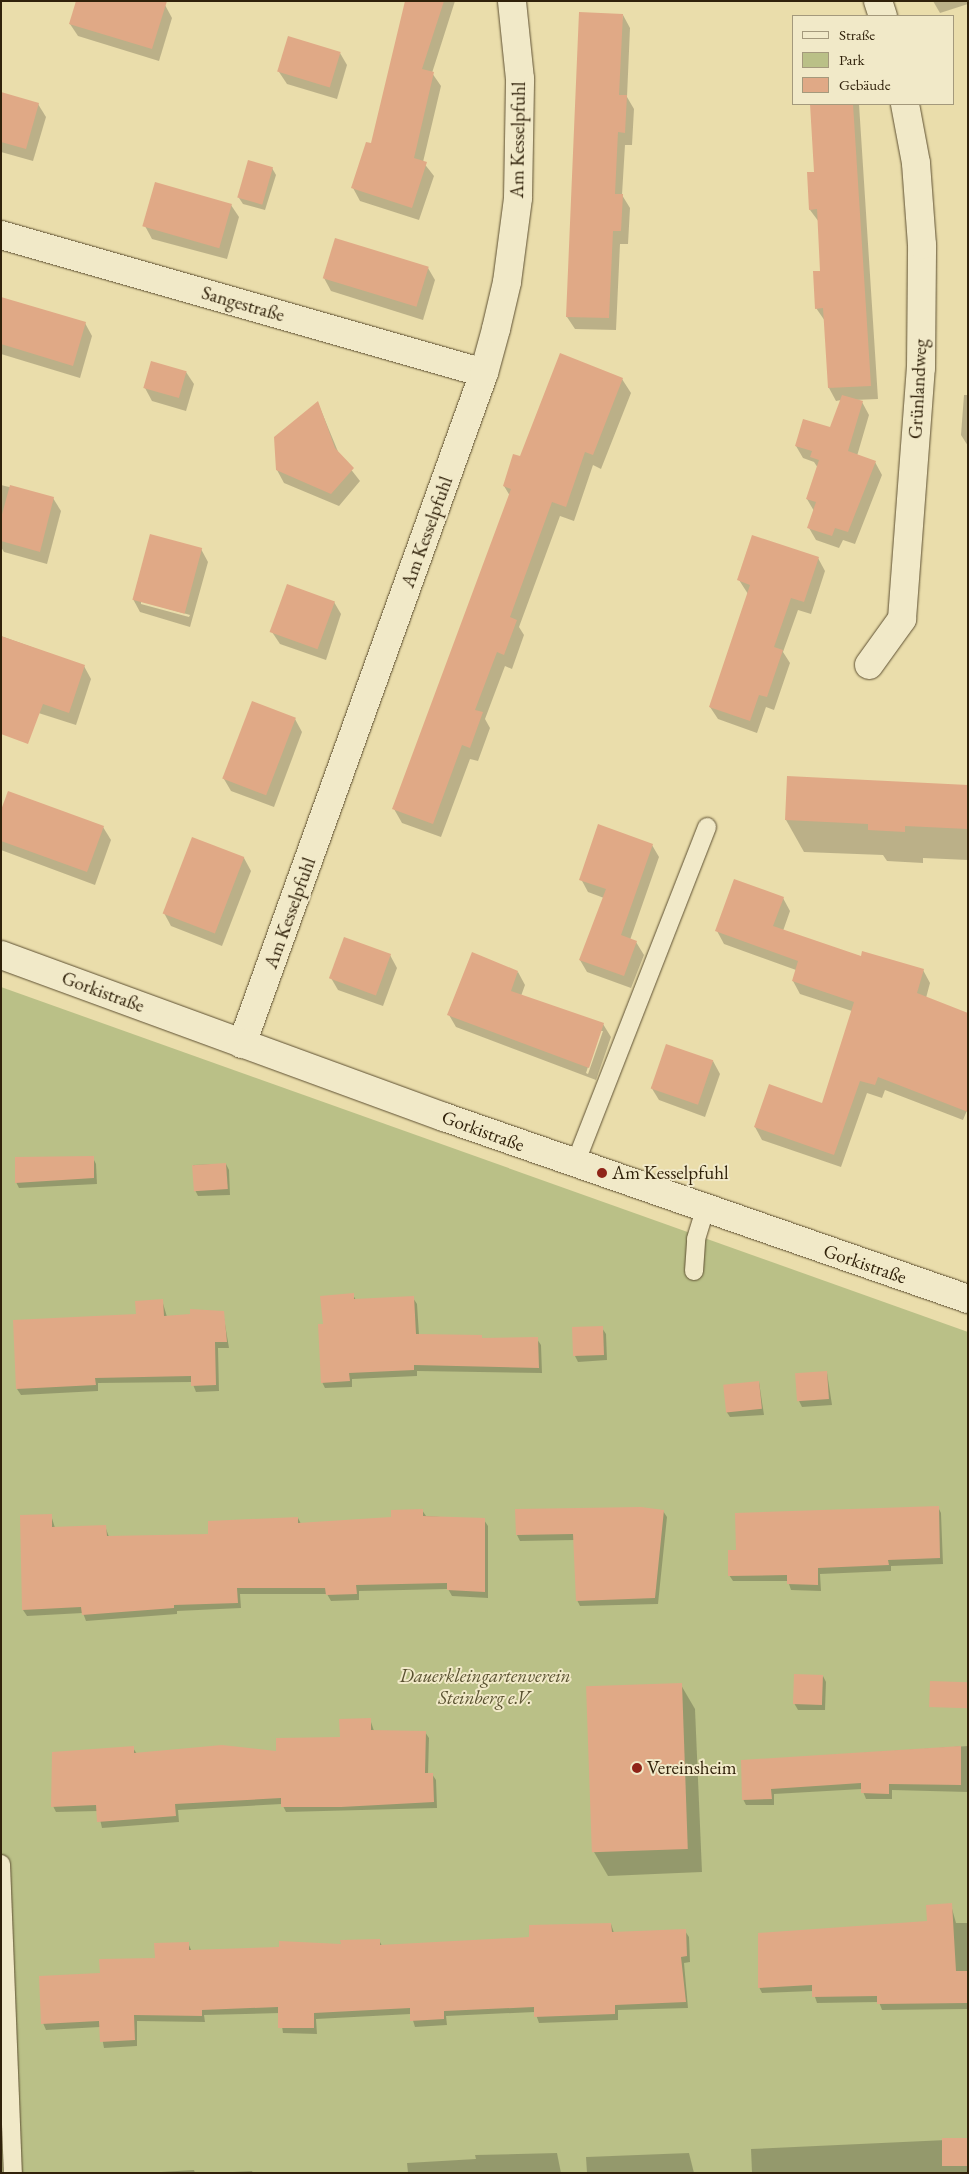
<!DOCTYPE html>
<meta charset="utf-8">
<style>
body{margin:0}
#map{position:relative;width:969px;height:2174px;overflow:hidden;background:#eaddab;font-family:"EB Garamond",serif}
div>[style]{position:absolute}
.green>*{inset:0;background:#bac087}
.shadow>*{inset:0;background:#0003}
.building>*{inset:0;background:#e0a986;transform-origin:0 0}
.roads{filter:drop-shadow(0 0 1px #5e5032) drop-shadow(0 0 1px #5e5032)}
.lane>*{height:18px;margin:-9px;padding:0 9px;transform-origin:9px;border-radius:9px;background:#f1e9c8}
.street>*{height:28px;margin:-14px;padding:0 14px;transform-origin:14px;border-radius:14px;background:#f1e9c8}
.secondary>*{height:28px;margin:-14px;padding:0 14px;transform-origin:14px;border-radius:14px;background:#f1e9c8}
.dots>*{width:14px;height:14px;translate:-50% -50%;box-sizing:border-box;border:2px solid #f1e9c8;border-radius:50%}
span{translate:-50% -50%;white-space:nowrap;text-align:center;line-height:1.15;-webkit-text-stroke:4px #f1e9c8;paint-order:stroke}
.street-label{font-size:19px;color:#30210a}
.poi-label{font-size:19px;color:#30210a}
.left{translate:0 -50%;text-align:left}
.park-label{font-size:19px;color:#595130;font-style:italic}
.frame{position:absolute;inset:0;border:2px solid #30210a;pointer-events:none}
.legend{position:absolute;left:792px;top:15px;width:162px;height:90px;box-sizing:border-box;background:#f1e9c8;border:1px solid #a4997c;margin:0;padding:6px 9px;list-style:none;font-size:15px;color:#30210a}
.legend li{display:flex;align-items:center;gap:10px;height:25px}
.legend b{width:25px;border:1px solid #a4997c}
</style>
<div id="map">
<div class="green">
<div style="clip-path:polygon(1px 987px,968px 1332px,968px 2173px,1px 2173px)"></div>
</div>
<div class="shadow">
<div style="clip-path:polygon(407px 1px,455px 1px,432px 73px,441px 86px,423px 162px,434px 176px,419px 220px,360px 201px,353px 188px,372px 145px)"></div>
<div style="clip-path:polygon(933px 1px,968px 1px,968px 4px,940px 13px)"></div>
<div style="clip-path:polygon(165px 5px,172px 18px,159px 61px,78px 36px,70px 24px)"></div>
<div style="clip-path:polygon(623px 15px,630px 28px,627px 97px,634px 109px,632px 145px,625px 145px,622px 195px,630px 208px,628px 244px,620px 244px,616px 330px,575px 329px,567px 317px)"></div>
<div style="clip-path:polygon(340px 53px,347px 65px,337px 99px,287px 84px,279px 72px)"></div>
<div style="clip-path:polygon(1px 93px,38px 104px,46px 117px,33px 161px,1px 152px)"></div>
<div style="clip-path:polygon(811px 104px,859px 104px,878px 399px,854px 400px,862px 402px,869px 415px,857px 456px,875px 462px,882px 475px,855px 544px,843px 540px,839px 548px,816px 540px,809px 528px,814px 511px,807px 499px,818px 468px,814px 462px,803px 458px,796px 446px,831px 428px,841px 400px,836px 401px,829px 388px,825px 321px,816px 308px,822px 272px,819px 222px,810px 210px,816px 173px)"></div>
<div style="clip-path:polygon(272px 168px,276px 175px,265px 210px,243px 204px,239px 198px)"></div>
<div style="clip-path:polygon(231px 205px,239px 217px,227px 259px,152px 239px,145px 226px)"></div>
<div style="clip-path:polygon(428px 268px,435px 280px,423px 320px,331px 291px,324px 278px)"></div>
<div style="clip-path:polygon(1px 298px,85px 323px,92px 336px,80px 378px,1px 354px)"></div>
<div style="clip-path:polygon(186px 372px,194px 384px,186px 411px,152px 401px,145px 388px)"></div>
<div style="clip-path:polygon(622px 379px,631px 393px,601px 469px,593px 465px,574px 521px,560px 516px,519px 627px,524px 635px,512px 669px,505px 666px,485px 719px,490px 728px,478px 761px,470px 759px,441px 837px,402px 823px,394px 809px,510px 496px,504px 486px,521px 458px)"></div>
<div style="clip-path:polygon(964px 395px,968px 395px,968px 446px,961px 435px)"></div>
<div style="clip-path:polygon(318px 403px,339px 454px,360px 481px,339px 506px,284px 483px,277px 470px)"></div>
<div style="clip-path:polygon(1px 485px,53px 498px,61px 511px,47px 564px,4px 552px,1px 547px)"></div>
<div style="clip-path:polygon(evenodd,201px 549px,208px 562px,190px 627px,140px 612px,133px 599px,201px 549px,141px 601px,190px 615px,189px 617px,141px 604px,141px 601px)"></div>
<div style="clip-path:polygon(818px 558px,825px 571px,811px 614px,798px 610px,783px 652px,790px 663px,774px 710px,766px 707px,757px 733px,718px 719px,710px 707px,748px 594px,739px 580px)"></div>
<div style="clip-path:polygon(334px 602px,341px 614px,326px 660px,280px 644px,272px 632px)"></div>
<div style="clip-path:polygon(1px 636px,84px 666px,91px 679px,76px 725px,1px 701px)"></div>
<div style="clip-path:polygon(295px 719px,302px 732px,274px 807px,231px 791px,224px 779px)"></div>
<div style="clip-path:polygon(968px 786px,968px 860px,923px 858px,923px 863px,887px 861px,883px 855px,804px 852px,786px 820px)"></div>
<div style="clip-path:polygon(1px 814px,103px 827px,111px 840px,95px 885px,1px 850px)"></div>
<div style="clip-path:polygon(193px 839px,244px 858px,251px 871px,222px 946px,171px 926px,164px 913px)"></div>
<div style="clip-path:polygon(652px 845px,659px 857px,630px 940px,636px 942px,644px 955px,631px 988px,587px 972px,580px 960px,604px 898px,588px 892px,581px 879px)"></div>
<div style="clip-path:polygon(783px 898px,790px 911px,783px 931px,862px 957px,923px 970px,930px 983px,926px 998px,968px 1108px,963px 1120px,885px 1090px,882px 1098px,867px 1093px,841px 1167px,762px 1140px,755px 1127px,823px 1105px,852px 1011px,800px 994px,793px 981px,796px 970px,724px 944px,717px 931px)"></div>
<div style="clip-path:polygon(390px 955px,397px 968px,383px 1006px,338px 990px,331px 978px)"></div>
<div style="clip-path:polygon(evenodd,518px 972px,525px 985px,521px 996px,603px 1024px,611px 1037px,596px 1080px,456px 1027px,449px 1015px,518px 972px,600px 1031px,603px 1031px,588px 1074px,586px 1073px,600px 1031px)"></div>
<div style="clip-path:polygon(713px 1061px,720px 1074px,705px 1117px,659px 1100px,651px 1087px)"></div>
<div style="clip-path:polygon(93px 1158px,96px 1164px,97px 1184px,19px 1188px,16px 1182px)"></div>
<div style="clip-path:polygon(226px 1164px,229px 1170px,230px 1195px,198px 1196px,195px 1190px,193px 1165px)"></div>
<div style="clip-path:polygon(353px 1295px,356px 1300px,413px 1298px,417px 1304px,419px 1335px,481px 1336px,483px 1340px,537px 1339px,541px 1345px,542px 1373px,417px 1371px,417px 1376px,352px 1379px,352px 1387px,325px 1388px,322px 1382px,325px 1326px)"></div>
<div style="clip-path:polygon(162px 1300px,167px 1317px,223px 1312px,229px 1348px,218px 1348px,219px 1391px,196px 1392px,192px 1382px,98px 1383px,98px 1391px,21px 1395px,17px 1389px,15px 1321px,137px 1315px)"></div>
<div style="clip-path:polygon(602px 1328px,606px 1334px,607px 1360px,578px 1362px,575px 1356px)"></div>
<div style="clip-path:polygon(827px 1373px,832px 1405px,802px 1407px,799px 1401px)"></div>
<div style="clip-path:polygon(759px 1382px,764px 1415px,730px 1417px,726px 1411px)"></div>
<div style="clip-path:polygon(938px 1507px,941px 1513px,943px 1564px,891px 1566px,891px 1571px,820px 1574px,821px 1591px,791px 1590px,788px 1581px,733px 1581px,729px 1575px)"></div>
<div style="clip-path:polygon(422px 1510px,426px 1516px,484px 1520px,488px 1526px,488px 1598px,452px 1596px,448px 1589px,359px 1591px,359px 1600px,331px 1601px,327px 1594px,240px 1594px,241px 1608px,177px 1611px,177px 1614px,86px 1621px,83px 1613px,27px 1616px,23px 1610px,51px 1515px,55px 1528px,105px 1526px,109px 1537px,209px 1536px,298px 1518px,301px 1524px,392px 1518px)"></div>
<div style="clip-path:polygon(663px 1511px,667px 1517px,658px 1604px,580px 1606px,577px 1600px,575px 1540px,520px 1541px,517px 1535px)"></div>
<div style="clip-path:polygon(823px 1676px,826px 1682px,825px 1710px,798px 1710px,794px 1703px)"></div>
<div style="clip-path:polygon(681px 1685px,695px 1709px,702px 1872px,608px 1876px,594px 1852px)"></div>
<div style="clip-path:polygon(370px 1719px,374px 1731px,425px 1732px,429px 1738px,428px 1774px,432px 1774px,436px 1780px,437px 1808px,286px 1812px,282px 1804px,178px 1810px,179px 1822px,102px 1828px,98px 1811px,56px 1812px,53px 1806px,133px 1748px,137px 1754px,278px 1752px,341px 1739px)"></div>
<div style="clip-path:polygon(968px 1746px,968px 1792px,892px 1790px,892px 1799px,866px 1799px,862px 1789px,774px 1794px,774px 1805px,746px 1805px,743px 1799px,743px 1761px)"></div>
<div style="clip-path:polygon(951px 1905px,956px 1923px,968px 1923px,968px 2009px,882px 2010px,879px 2002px,817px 2003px,813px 1991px,762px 1993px,759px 1987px,928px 1922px)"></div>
<div style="clip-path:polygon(611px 1924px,614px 1933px,685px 1931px,689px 1937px,690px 1962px,684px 1963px,688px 2008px,618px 2010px,618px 2020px,539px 2023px,535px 2012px,446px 2016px,447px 2025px,415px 2027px,411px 2014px,316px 2019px,317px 2034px,283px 2033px,280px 2013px,204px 2015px,205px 2022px,137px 2021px,137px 2046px,104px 2048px,100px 2027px,46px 2030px,43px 2023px,101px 1975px,156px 1959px,188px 1943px,192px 1952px,342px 1945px,379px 1940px,382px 1946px,531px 1939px)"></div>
<div style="clip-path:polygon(968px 2139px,968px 2173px,752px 2173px,751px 2149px)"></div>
<div style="clip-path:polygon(557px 2153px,561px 2173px,408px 2173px,407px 2163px,476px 2159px,475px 2155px)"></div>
<div style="clip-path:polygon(689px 2153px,694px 2173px,587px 2173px,586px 2157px)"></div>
<div style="clip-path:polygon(194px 2170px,195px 2173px,161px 2173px,161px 2172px)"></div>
<div style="clip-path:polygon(252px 2171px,253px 2173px,213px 2173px)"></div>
</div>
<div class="building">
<div style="clip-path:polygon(76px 1px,167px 1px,152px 49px,69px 24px)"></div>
<div style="clip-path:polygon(405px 1px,444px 1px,422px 69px,434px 72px,414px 158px,427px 162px,412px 208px,351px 188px,366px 142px,371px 143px)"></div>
<div style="clip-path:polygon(579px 12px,623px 14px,619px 95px,627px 95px,625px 133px,618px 132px,615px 194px,623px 194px,621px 231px,613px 231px,609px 318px,566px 317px)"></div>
<div style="left:288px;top:36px;width:55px;height:37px;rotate:17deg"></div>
<div style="clip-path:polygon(1px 92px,39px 103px,26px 149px,1px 142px)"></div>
<div style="clip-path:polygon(810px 104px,853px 104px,871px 386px,828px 388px,823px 308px,815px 309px,813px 271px,820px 271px,817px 209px,809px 210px,807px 172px,814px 172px)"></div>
<div style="left:248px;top:160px;width:26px;height:39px;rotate:16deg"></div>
<div style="left:155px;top:182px;width:80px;height:46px;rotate:16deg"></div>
<div style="left:335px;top:238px;width:98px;height:42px;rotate:17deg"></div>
<div style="clip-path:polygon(1px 297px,86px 322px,73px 366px,1px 344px)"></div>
<div style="clip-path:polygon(560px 353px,623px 378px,593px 455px,585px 452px,566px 507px,552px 502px,510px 617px,517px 620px,504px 655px,497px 652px,475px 710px,483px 712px,470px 748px,462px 745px,433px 824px,392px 809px,511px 489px,503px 486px,513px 454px,520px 456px)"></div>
<div style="left:151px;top:361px;width:37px;height:28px;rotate:16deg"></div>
<div style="clip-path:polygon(842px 395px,863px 401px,848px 451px,876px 461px,848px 532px,835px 528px,832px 536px,807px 528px,816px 502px,806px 499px,819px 460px,810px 457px,812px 451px,795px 446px,803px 419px,830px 427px)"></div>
<div style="clip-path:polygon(318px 401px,335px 448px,354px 468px,331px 494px,276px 470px,274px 437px)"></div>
<div style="clip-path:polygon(10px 485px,54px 497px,40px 552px,1px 541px,1px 518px)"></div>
<div style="left:150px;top:534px;width:54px;height:68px;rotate:15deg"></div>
<div style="clip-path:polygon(752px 535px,819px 557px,804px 602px,791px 598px,774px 647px,783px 650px,767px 697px,759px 695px,750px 721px,709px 707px,750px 585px,737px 580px)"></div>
<div style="left:287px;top:584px;width:51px;height:51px;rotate:20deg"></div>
<div style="clip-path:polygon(1px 636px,85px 665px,69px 713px,43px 704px,28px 744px,1px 734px)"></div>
<div style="left:252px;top:701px;width:47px;height:83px;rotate:21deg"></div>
<div style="clip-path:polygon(787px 776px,968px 785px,968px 829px,905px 826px,905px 832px,868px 830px,868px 824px,785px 820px)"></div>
<div style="clip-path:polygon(8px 791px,104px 826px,87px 872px,1px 841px,1px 810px)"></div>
<div style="clip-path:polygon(598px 824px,653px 844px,621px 935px,637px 941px,624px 976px,579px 960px,606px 889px,579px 880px)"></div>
<div style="left:192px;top:837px;width:56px;height:82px;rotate:21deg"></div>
<div style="clip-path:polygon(734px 879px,784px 897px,773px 926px,861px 956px,862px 951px,924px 969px,917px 993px,968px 1013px,968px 1112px,878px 1077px,875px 1085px,860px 1081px,834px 1155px,754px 1127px,769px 1084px,822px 1103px,854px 1002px,792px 981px,798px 961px,715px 931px)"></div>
<div style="left:344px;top:937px;width:50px;height:44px;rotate:20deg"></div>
<div style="clip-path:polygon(472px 952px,518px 971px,511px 991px,604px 1023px,589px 1068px,447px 1015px)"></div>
<div style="left:666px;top:1044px;width:50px;height:47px;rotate:19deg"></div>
<div style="clip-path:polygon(94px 1156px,94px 1178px,15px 1183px,15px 1157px)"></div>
<div style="left:226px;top:1163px;width:26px;height:34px;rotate:86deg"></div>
<div style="clip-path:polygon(354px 1293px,354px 1299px,414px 1296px,416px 1334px,482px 1335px,482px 1338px,538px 1337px,539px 1368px,414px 1365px,414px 1370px,349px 1373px,350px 1381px,321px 1383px,318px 1324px,323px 1324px,320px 1296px)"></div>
<div style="clip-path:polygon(163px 1299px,164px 1316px,190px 1314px,190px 1309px,224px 1311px,227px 1342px,215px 1342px,216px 1385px,191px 1386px,191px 1376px,95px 1378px,96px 1385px,16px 1389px,13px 1320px,136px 1314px,135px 1301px)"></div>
<div style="left:603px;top:1326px;width:29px;height:31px;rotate:88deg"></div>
<div style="left:827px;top:1371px;width:28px;height:32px;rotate:86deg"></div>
<div style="left:759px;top:1381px;width:28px;height:36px;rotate:84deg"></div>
<div style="clip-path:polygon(939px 1506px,940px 1558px,888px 1560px,889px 1565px,818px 1568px,818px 1585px,787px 1584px,787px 1575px,728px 1576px,728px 1550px,736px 1550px,735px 1513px)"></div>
<div style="clip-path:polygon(641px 1507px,664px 1510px,655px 1598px,576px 1601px,573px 1534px,516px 1535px,515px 1509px)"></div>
<div style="clip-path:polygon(423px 1509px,423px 1516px,485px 1518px,485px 1592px,447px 1590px,447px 1583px,356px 1585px,357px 1594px,326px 1595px,325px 1588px,237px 1588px,238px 1603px,174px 1605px,174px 1608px,82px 1615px,81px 1607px,22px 1610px,20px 1515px,52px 1514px,52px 1527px,106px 1525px,107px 1536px,208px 1534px,208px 1521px,298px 1517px,298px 1523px,391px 1517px,391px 1510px)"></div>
<div style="left:794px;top:1674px;width:29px;height:30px;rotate:2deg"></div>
<div style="left:930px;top:1681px;width:38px;height:26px;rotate:2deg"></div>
<div style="left:682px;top:1683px;width:166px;height:96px;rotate:88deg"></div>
<div style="clip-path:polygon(371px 1718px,371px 1730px,426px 1731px,425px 1773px,433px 1773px,434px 1802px,341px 1807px,281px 1807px,281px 1798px,175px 1804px,176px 1816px,97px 1822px,96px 1805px,51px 1807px,52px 1752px,134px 1746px,134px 1753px,222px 1745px,276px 1751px,276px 1738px,340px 1737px,339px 1719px)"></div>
<div style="clip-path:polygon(961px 1746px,961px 1785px,889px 1784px,889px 1794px,861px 1793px,861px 1783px,771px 1789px,772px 1799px,742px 1800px,741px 1760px)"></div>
<div style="clip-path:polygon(952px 1903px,956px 1971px,968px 1971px,968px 2003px,877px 2004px,877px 1996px,812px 1997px,812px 1985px,758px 1988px,758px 1933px,927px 1921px,926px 1905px)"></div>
<div style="clip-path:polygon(611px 1923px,612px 1932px,686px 1929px,687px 1956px,681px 1957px,686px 2002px,615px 2005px,615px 2014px,534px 2017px,534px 2007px,444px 2011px,444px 2019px,410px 2021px,410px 2008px,314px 2013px,314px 2028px,278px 2028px,278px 2007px,202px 2010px,202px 2016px,134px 2015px,135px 2040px,100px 2042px,99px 2021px,41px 2024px,39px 1976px,100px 1973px,99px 1959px,155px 1958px,154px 1943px,189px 1942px,189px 1950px,279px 1947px,279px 1941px,341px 1944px,340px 1940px,380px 1939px,380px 1945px,529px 1937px,529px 1925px)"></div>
<div style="left:968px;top:2138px;width:28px;height:26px;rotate:90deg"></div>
</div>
<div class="roads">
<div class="lane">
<div style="left:575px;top:1164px;width:362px;rotate:-68.6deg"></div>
<div style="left:694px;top:1271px;width:32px;rotate:-86deg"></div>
<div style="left:696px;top:1239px;width:30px;rotate:-73deg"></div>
<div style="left:1px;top:1864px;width:309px;rotate:87.8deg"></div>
</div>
<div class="street">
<div style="left:878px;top:1px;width:16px;rotate:72deg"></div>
<div style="left:1px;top:235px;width:502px;rotate:15.95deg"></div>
<div style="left:869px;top:665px;width:57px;rotate:-54.3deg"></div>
<div style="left:902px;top:619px;width:252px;rotate:-85.7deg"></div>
<div style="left:921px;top:368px;width:123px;rotate:-89.5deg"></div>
<div style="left:922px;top:245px;width:82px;rotate:-94.2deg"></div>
<div style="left:916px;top:163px;width:60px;rotate:-100.6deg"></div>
<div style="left:242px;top:1044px;width:713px;rotate:-70.17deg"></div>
<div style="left:484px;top:373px;width:46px;rotate:-74.7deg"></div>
<div style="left:496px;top:329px;width:48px;rotate:-76.8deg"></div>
<div style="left:507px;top:282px;width:85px;rotate:-82.5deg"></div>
<div style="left:518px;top:198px;width:119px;rotate:-89deg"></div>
<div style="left:520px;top:79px;width:78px;rotate:-95.9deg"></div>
</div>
<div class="secondary">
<div style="left:1px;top:955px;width:472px;rotate:20.1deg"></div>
<div style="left:444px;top:1117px;width:555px;rotate:19.15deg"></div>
</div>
</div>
<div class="dots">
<div style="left:602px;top:1173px;background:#8f2418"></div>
<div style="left:637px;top:1768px;background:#8f2418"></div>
</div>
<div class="street-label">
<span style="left:518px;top:140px;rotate:-89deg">Am Kesselpfuhl</span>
<span style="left:243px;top:304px;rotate:16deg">Sangestraße</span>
<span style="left:918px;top:389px;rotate:-87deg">Grünlandweg</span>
<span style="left:427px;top:532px;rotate:-70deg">Am Kesselpfuhl</span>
<span style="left:290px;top:913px;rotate:-70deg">Am Kesselpfuhl</span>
<span style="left:103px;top:992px;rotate:20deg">Gorkistraße</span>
<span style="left:483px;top:1131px;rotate:20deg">Gorkistraße</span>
<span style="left:865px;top:1264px;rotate:19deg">Gorkistraße</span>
</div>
<div class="poi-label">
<span class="left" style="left:612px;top:1173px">Am Kesselpfuhl</span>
<span class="left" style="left:647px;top:1768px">Vereinsheim</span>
</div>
<div class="park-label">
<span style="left:485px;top:1687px">Dauerkleingartenverein<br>Steinberg e.V.</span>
</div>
<div class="frame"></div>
<ul class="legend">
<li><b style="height:6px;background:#f1e9c8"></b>Straße</li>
<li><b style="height:14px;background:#bac087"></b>Park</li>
<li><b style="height:14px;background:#e0a986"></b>Gebäude</li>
</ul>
</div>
